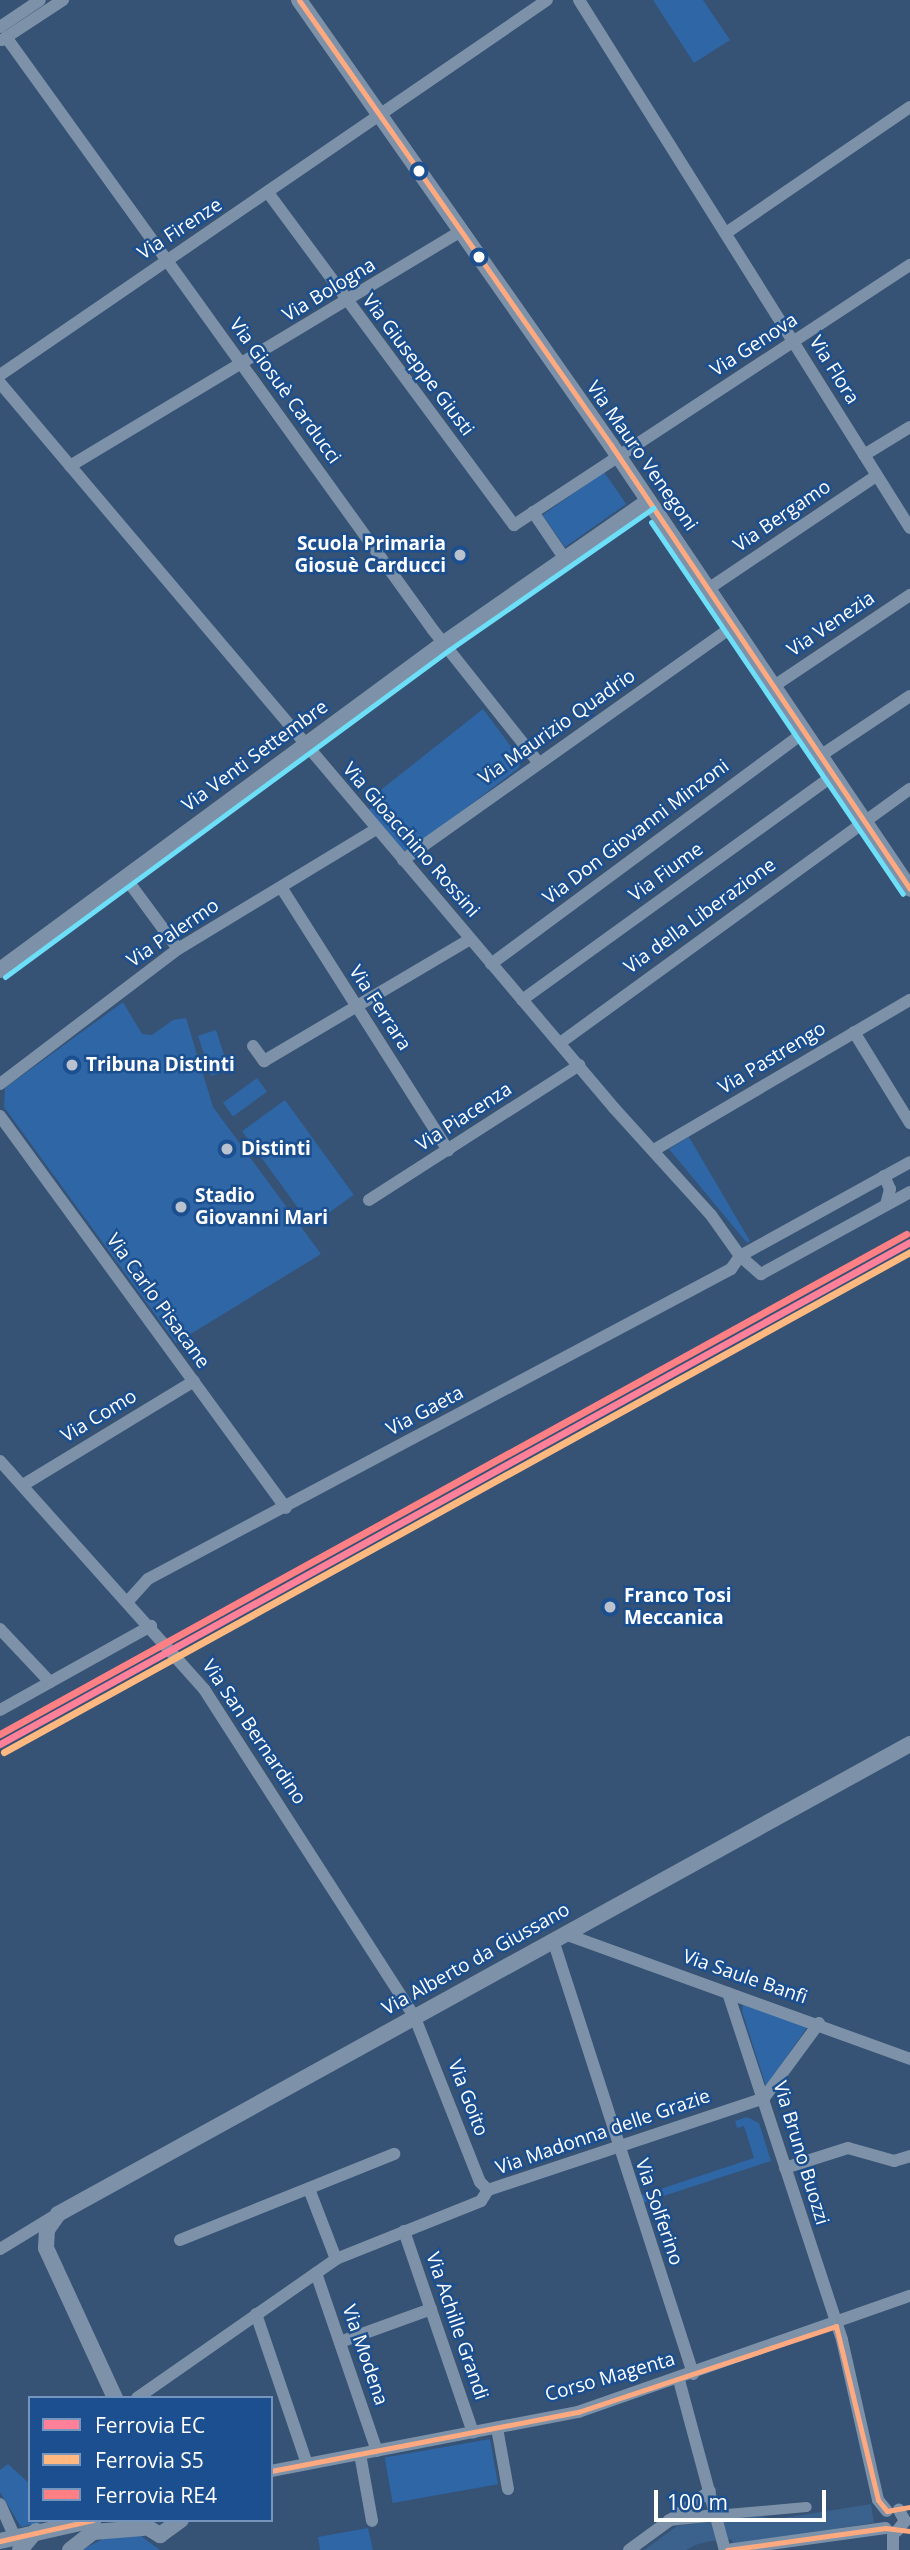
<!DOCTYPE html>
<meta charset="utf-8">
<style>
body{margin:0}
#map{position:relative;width:910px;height:2550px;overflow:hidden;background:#365274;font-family:"Open Sans",sans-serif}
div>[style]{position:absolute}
.green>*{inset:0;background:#2f66a5;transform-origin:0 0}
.water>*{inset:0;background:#3b618d;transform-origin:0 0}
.river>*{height:21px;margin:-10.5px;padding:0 10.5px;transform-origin:10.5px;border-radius:10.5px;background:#3b618d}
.pedestrian>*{height:10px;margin:-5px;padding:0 5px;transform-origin:5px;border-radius:5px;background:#7d92a8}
.minor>*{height:12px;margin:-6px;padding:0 6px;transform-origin:6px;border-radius:6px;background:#7d92a8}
.tertiary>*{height:16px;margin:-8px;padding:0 8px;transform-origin:8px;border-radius:8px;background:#7d92a8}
.bus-1>*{height:5px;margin:-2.5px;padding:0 2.5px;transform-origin:2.5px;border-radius:2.5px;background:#ffa980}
.bus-2>*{height:5px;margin:-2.5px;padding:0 2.5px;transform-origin:2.5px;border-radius:2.5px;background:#6ddff8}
.rail-1>*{height:7px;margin:-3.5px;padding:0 3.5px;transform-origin:3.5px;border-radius:3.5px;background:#ff8098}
.rail-2>*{height:7px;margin:-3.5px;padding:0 3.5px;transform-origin:3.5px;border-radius:3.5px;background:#ffb980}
.rail-3>*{height:7px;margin:-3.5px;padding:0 3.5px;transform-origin:3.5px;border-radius:3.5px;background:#ff8084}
.dots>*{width:19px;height:19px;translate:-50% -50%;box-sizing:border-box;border:4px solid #1b4f8f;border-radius:50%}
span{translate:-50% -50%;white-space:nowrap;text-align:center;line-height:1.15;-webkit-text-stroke:5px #1b4f8f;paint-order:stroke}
.street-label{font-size:19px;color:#fff}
.poi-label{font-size:19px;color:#fff;font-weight:700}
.right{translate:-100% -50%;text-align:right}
.left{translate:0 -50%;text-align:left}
.legend{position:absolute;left:28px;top:2396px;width:245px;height:126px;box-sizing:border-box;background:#1b4f8f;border:2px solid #7695bc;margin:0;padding:9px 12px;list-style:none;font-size:21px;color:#fff}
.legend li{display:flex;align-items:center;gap:14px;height:35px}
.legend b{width:35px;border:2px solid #7695bc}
.scale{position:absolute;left:654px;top:2490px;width:172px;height:32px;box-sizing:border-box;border:4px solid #fff;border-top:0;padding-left:9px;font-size:21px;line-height:24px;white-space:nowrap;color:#fff;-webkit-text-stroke:5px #1b4f8f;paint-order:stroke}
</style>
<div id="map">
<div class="green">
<div style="clip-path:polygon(653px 0,703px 0,730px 40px,694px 63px)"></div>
<div style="left:604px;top:472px;width:39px;height:75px;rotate:55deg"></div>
<div style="clip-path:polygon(483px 709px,521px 760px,519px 768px,409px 851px,400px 850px,367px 811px,373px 806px,368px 800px)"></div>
<div style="clip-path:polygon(123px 1002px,142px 1034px,152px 1035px,173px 1020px,186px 1018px,213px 1107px,321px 1254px,176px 1343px,4px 1107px,5px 1088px)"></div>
<div style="left:216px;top:1030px;width:42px;height:19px;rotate:72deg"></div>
<div style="left:257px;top:1078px;width:17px;height:42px;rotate:54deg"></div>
<div style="left:285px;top:1100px;width:117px;height:53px;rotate:54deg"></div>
<div style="clip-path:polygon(689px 1137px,750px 1241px,747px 1243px,669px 1149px)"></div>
<div style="clip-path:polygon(743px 2004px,808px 2026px,766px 2086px,742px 2011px)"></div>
<div style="clip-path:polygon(747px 2117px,759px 2123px,771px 2161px,642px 2203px,639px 2196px,754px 2158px,744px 2126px,737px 2128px,735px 2121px)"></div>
<div style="left:490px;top:2439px;width:46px;height:107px;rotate:80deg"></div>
<div style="clip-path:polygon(8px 2464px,30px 2484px,30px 2520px,51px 2520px,21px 2527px,0 2492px,0 2470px)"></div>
<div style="clip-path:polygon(368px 2528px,373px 2550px,320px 2550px,318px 2537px)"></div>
<div style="clip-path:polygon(116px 2532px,141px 2536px,160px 2550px,82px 2550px)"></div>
</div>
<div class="water">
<div style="left:871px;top:2504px;width:19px;height:143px;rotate:81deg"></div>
<div style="clip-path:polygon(710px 2521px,715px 2540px,675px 2550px,644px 2550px,677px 2526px)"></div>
</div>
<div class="river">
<div style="left:661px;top:2550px;width:42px;rotate:-26.6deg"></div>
<div style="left:699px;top:2531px;width:60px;rotate:-4.8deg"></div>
</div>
<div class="pedestrian">
<div style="left:716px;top:2515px;width:91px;rotate:-5deg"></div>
</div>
<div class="minor">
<div style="left:579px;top:0;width:623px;rotate:57.92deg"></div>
<div style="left:0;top:27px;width:48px;rotate:-34deg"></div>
<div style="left:6px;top:37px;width:731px;rotate:54.24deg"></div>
<div style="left:433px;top:630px;width:169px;rotate:51.5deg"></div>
<div style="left:2px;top:40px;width:73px;rotate:-33.3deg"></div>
<div style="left:269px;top:194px;width:412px;rotate:53.5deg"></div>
<div style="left:514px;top:525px;width:474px;rotate:-33.3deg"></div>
<div style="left:726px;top:233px;width:223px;rotate:-34.4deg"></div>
<div style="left:0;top:375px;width:663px;rotate:-34.43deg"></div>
<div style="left:0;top:383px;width:950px;rotate:49.74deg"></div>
<div style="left:614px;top:1108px;width:144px;rotate:47.8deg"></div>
<div style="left:711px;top:1215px;width:50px;rotate:54.7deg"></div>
<div style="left:740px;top:1256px;width:28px;rotate:41deg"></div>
<div style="left:761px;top:1274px;width:170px;rotate:-28.8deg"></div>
<div style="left:864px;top:455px;width:54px;rotate:-31.3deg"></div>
<div style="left:70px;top:466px;width:456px;rotate:-31deg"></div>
<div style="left:533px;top:512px;width:57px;rotate:55.8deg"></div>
<div style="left:708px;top:589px;width:202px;rotate:-33.9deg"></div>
<div style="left:774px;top:686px;width:164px;rotate:-33.8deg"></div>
<div style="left:820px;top:756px;width:108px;rotate:-33.7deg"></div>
<div style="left:403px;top:860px;width:405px;rotate:-35.3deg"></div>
<div style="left:125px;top:877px;width:89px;rotate:53.6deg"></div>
<div style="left:281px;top:887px;width:312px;rotate:57.6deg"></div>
<div style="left:491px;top:964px;width:390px;rotate:-36.5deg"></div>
<div style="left:522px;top:1000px;width:383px;rotate:-35.8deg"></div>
<div style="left:854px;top:1032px;width:107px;rotate:58.4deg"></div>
<div style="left:560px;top:1043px;width:432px;rotate:-36deg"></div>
<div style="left:253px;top:1046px;width:19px;rotate:54deg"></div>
<div style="left:264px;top:1061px;width:239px;rotate:-30.6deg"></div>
<div style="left:0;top:1084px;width:223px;rotate:-37.2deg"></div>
<div style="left:178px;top:949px;width:232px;rotate:-31.2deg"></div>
<div style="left:0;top:1116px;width:485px;rotate:53.9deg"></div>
<div style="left:654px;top:1150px;width:297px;rotate:-30.4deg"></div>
<div style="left:884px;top:1176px;width:14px;rotate:65deg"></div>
<div style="left:890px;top:1189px;width:16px;rotate:104deg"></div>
<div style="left:369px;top:1200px;width:250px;rotate:-32.7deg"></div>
<div style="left:0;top:1461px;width:306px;rotate:48.2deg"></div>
<div style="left:204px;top:1689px;width:391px;rotate:57.3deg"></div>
<div style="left:415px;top:2018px;width:176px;rotate:68.4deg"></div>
<div style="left:480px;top:2182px;width:11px;rotate:45deg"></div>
<div style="left:23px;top:1485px;width:200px;rotate:-31.3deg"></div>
<div style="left:129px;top:1600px;width:28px;rotate:-48deg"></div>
<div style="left:148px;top:1579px;width:660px;rotate:-28deg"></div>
<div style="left:731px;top:1269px;width:16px;rotate:-55deg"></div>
<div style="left:740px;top:1256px;width:194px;rotate:-28.9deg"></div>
<div style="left:0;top:1629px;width:73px;rotate:46.7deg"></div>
<div style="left:0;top:1710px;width:173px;rotate:-29.1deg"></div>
<div style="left:565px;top:1934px;width:367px;rotate:19.9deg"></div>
<div style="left:553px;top:1940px;width:456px;rotate:72.1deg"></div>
<div style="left:728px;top:1993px;width:365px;rotate:71.8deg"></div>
<div style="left:842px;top:2340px;width:164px;rotate:77.3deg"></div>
<div style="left:878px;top:2500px;width:14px;rotate:51deg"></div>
<div style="left:764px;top:2098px;width:93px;rotate:-53.7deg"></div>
<div style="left:785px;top:2168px;width:66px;rotate:-17.6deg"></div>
<div style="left:848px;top:2148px;width:48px;rotate:15.8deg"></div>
<div style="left:894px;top:2161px;width:17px;rotate:-17deg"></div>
<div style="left:309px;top:2189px;width:75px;rotate:68.9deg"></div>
<div style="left:488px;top:2190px;width:291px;rotate:-18.4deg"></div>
<div style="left:404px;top:2231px;width:213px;rotate:71.1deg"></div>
<div style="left:180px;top:2240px;width:231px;rotate:-21.9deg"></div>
<div style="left:0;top:2249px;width:66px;rotate:-31.3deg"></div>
<div style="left:316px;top:2273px;width:188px;rotate:71.1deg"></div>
<div style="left:256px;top:2314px;width:158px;rotate:71.2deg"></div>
<div style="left:340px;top:2342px;width:97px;rotate:-19.9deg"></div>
<div style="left:679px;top:2380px;width:176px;rotate:74.9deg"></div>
<div style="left:137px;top:2398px;width:243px;rotate:-34.9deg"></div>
<div style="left:336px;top:2259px;width:156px;rotate:-21.8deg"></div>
<div style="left:481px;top:2201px;width:13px;rotate:-58deg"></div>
<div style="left:497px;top:2428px;width:62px;rotate:79.8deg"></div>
<div style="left:360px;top:2454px;width:68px;rotate:79.8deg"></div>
<div style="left:271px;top:2471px;width:313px;rotate:-10.9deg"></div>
<div style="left:578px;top:2412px;width:352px;rotate:-19.3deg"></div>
<div style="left:0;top:2504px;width:34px;rotate:66deg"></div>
<div style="left:669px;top:2520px;width:47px;rotate:-6.1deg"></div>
<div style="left:897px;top:2531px;width:13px;rotate:-51deg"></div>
<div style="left:905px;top:2521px;width:13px;rotate:-119deg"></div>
<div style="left:893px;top:2532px;width:18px;rotate:90deg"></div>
<div style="left:629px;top:2550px;width:100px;rotate:-36.1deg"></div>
<div style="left:727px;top:2550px;width:160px;rotate:-7.9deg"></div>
</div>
<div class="tertiary">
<div style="left:299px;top:0;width:543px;rotate:54.96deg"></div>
<div style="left:611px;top:445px;width:535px;rotate:56.04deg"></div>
<div style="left:0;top:970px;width:551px;rotate:-36.37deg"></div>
<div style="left:444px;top:643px;width:249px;rotate:-34.8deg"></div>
<div style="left:115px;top:2398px;width:165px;rotate:-114.7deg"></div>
<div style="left:46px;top:2248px;width:18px;rotate:-87deg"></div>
<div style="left:47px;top:2230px;width:19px;rotate:-55deg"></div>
<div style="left:58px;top:2214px;width:973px;rotate:-28.88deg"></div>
<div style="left:139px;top:2522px;width:25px;rotate:32deg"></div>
<div style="left:160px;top:2535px;width:26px;rotate:-36deg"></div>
<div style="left:0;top:2541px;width:96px;rotate:-12.6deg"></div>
<div style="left:20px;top:2550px;width:25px;rotate:-50deg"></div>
<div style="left:70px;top:2550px;width:29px;rotate:-38deg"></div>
<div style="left:93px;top:2532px;width:50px;rotate:-4.6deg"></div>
</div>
<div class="bus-1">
<div style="left:299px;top:0;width:543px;rotate:54.96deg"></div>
<div style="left:611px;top:445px;width:535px;rotate:56.04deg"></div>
<div style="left:271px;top:2471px;width:313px;rotate:-10.9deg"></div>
<div style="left:578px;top:2412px;width:272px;rotate:-18.4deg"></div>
<div style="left:836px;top:2326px;width:179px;rotate:76.4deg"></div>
<div style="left:878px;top:2500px;width:14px;rotate:51deg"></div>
<div style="left:887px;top:2511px;width:23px;rotate:-10deg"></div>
<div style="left:0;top:2541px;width:95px;rotate:-12.7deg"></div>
<div style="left:727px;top:2550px;width:160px;rotate:-7.9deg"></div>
<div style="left:885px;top:2528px;width:25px;rotate:7deg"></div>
</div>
<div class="bus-2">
<div style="left:651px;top:522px;width:449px;rotate:55.9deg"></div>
<div style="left:5px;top:977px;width:551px;rotate:-36.37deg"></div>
<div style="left:449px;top:650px;width:249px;rotate:-34.8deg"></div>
</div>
<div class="rail-1">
<div style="left:0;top:1744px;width:1039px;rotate:-28.88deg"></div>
</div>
<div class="rail-2">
<div style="left:4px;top:1752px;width:1035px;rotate:-28.89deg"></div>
</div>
<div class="rail-3">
<div style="left:0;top:1734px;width:1035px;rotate:-28.89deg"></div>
</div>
<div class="dots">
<div style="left:419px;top:171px;background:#fff"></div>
<div style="left:479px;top:257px;background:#fff"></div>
<div style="left:460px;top:555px;background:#b9c2ce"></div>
<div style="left:72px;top:1065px;background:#b9c2ce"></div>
<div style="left:227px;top:1149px;background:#b9c2ce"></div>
<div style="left:181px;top:1207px;background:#b9c2ce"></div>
<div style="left:610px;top:1607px;background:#b9c2ce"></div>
</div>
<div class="street-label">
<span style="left:180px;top:229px;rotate:-33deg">Via Firenze</span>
<span style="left:329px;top:290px;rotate:-31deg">Via Bologna</span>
<span style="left:754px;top:345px;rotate:-33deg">Via Genova</span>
<span style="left:418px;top:365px;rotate:53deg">Via Giuseppe Giusti</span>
<span style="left:834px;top:370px;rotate:58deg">Via Flora</span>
<span style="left:285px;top:391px;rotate:54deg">Via Giosuè Carducci</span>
<span style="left:642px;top:456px;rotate:55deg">Via Mauro Venegoni</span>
<span style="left:782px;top:516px;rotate:-34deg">Via Bergamo</span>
<span style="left:831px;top:624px;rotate:-34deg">Via Venezia</span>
<span style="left:557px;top:727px;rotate:-35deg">Via Maurizio Quadrio</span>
<span style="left:255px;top:756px;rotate:-36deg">Via Venti Settembre</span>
<span style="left:636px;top:832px;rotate:-37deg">Via Don Giovanni Minzoni</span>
<span style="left:411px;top:840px;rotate:49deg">Via Gioacchino Rossini</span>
<span style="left:666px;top:872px;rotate:-36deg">Via Fiume</span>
<span style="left:700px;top:916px;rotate:-36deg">Via della Liberazione</span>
<span style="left:173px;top:933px;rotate:-34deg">Via Palermo</span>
<span style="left:380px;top:1008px;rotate:57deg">Via Ferrara</span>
<span style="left:772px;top:1058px;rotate:-31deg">Via Pastrengo</span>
<span style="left:464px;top:1117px;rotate:-33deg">Via Piacenza</span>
<span style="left:158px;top:1301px;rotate:54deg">Via Carlo Pisacane</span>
<span style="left:425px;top:1411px;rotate:-28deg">Via Gaeta</span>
<span style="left:99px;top:1416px;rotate:-31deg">Via Como</span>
<span style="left:254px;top:1732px;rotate:56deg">Via San Bernardino</span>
<span style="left:476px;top:1959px;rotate:-29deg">Via Alberto da Giussano</span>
<span style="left:745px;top:1977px;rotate:19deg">Via Saule Banfi</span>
<span style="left:468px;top:2098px;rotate:69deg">Via Goito</span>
<span style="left:603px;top:2132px;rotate:-19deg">Via Madonna delle Grazie</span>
<span style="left:801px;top:2153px;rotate:73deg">Via Bruno Buozzi</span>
<span style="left:659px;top:2212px;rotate:71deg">Via Solferino</span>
<span style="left:457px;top:2326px;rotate:71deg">Via Achille Grandi</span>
<span style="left:365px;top:2355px;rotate:71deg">Via Modena</span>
<span style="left:610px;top:2377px;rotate:-16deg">Corso Magenta</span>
</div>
<div class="poi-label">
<span class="right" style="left:446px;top:555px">Scuola Primaria<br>Giosuè Carducci</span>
<span class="left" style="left:86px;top:1065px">Tribuna Distinti</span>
<span class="left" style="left:241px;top:1149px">Distinti</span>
<span class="left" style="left:195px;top:1207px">Stadio<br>Giovanni Mari</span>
<span class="left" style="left:624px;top:1607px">Franco Tosi<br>Meccanica</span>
</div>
<ul class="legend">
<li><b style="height:9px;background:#ff8098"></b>Ferrovia EC</li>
<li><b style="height:9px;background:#ffb980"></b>Ferrovia S5</li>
<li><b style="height:9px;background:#ff8084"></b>Ferrovia RE4</li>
</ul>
<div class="scale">100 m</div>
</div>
